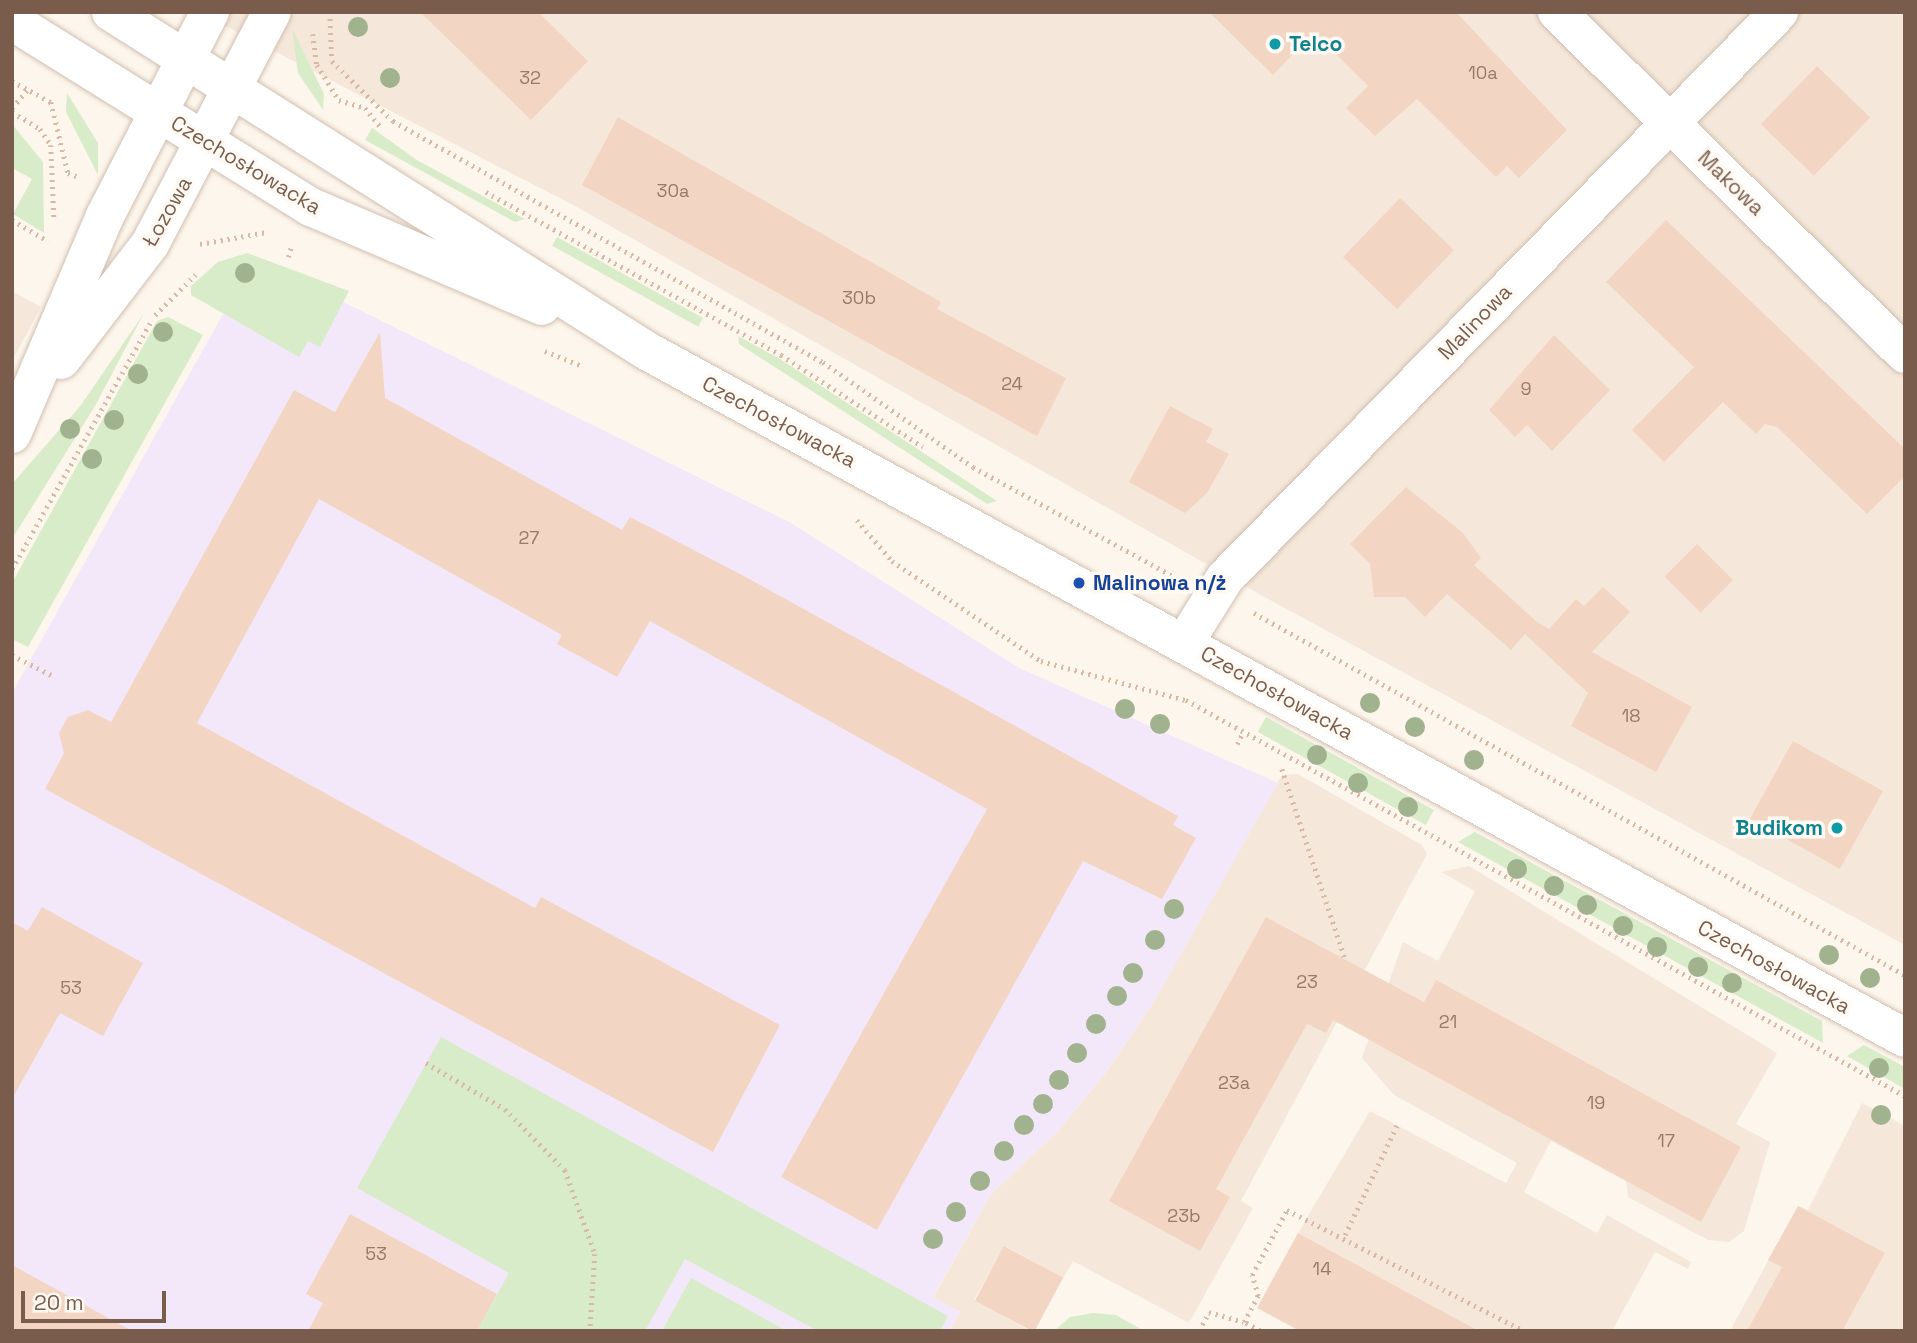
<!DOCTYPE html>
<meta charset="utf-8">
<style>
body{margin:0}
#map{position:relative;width:1917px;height:1343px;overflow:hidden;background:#fdf6ec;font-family:"Space Grotesk",sans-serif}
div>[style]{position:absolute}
.residential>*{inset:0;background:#f5e8da}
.education>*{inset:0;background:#f3e8fa}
.green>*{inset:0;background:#d8ecc9;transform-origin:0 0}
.building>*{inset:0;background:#f3d5c3;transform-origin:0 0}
.path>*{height:4.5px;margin-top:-2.25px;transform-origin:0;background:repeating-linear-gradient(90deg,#d9b8a5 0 2px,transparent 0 7px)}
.roads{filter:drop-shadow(0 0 2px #d1beb0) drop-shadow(0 0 2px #d1beb0)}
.street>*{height:38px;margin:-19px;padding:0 19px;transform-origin:19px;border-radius:19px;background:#fff}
.secondary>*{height:38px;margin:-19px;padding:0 19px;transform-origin:19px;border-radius:19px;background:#fff}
.trees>*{width:20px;height:20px;margin:-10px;border-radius:50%;background:#a0b28e}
.dots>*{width:19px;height:19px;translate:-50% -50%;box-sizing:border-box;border:4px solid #fffaf3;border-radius:50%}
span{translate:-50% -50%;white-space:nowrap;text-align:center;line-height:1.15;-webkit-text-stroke:7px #fffaf3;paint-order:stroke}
.number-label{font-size:18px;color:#987a6a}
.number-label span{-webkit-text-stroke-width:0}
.culture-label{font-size:21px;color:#0d838f;font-weight:700}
.left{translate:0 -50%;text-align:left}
.right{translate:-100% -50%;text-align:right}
.street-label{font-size:21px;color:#7a5c4d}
.transit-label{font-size:21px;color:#164399;font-weight:700}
.frame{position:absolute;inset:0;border:14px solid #7a5c4d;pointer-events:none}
.scale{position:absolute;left:21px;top:1291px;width:145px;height:32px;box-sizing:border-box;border:4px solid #7a5c4d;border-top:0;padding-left:9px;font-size:21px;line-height:24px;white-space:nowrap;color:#7a5c4d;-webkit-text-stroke:5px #fffaf3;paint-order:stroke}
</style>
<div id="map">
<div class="residential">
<div style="clip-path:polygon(198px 12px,1905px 12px,1905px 945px,1261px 595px,575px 206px)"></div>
<div style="clip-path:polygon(12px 291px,41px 307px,12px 361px)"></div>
<div style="clip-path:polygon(1298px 774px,1422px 845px,1427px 854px,1241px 1201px,1253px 1208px,1189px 1323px,1073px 1261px,1063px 1278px,1005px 1246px,974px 1300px,1030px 1331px,950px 1331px,960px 1312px,933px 1298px,991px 1194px,1058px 1131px,1104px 1075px,1152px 1005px,1282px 775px)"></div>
<div style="clip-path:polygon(1469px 866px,1777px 1053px,1736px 1124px,1770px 1142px,1744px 1231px,1729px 1242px,1708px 1240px,1628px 1197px,1626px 1181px,1551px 1141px,1524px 1192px,1597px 1233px,1607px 1215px,1691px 1262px,1688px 1269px,1655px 1252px,1612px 1331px,1479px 1331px,1298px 1233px,1370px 1111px,1506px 1183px,1517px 1163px,1394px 1095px,1362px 1058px,1403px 942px,1438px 961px,1475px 891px,1441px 872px)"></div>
<div style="clip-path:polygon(1862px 1103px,1905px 1126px,1905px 1331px,1730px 1331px,1798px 1206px,1808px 1210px)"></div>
</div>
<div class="education">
<div style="clip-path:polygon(254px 258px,791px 523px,1019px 668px,1278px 783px,1152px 1005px,1104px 1075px,1058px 1131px,991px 1194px,933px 1297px,960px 1312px,950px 1331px,12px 1331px,12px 693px)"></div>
</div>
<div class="green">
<div style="clip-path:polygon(292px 28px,324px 94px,323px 110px,298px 73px)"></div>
<div style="clip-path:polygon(67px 93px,98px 143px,98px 175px,66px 112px)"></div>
<div style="clip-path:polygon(12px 124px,43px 162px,44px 233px,13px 214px,32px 179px,12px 168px)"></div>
<div style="clip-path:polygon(372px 128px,417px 160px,525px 219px,515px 222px,365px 140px)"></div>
<div style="left:557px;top:237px;width:167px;height:10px;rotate:29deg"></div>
<div style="clip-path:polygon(247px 253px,349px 291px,320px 347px,308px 341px,299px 357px,191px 295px,191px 286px,218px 262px)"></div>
<div style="clip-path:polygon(144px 313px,95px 406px,12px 539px,12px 484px,81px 405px)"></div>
<div style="clip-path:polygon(168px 317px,203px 335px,28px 647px,12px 639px,12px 583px,157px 321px)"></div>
<div style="clip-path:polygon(738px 336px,780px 359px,997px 501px,987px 504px,739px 344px)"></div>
<div style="left:1266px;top:717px;width:192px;height:17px;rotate:29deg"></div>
<div style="clip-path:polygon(1475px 832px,1822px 1021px,1823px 1043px,1458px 842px)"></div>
<div style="clip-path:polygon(441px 1037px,948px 1316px,940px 1331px,818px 1331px,685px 1259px,645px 1331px,477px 1331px,509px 1273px,357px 1188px)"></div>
<div style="clip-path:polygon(1864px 1045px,1905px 1067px,1905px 1089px,1847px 1056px)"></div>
<div style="clip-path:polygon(691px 1278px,787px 1331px,662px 1331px)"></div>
<div style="clip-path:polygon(1093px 1313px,1116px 1315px,1144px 1331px,1054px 1331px,1070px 1317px)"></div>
</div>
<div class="building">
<div style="clip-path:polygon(420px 12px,538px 12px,588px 61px,531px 120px)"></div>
<div style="clip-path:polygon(1209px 12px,1456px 12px,1567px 130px,1519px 178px,1507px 166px,1496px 177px,1417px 99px,1375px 136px,1346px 108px,1368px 86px,1314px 32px,1273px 75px)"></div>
<div style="left:1817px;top:66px;width:74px;height:81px;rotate:44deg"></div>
<div style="clip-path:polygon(618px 117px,941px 302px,937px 309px,1066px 378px,1037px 436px,582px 185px)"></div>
<div style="left:1400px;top:198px;width:75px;height:82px;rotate:44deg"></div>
<div style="clip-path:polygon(1666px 220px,1905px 449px,1905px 476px,1867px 514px,1777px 427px,1765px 424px,1756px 434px,1723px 402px,1664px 462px,1632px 430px,1694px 367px,1606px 282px)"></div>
<div style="clip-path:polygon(380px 332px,385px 398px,622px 530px,630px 517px,742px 575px,1178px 816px,1173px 825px,1196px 838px,1162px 899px,1083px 861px,877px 1230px,781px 1177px,987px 809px,650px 621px,617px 677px,557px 644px,562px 635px,319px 499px,197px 723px,535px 908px,541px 897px,780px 1025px,713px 1152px,45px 789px,64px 753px,59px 733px,68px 717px,88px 710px,111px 722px,294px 390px,335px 412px)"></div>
<div style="clip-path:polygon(1554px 335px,1610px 390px,1552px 451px,1527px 425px,1515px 437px,1489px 410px)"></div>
<div style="clip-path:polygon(1170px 406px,1213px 429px,1206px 442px,1229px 454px,1207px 493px,1185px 513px,1129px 482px)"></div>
<div style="clip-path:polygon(1406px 487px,1463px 533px,1481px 558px,1474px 565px,1536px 621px,1549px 629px,1576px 599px,1584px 606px,1603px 587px,1630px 612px,1592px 652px,1692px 707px,1656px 772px,1571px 726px,1588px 693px,1525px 634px,1511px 650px,1447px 594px,1425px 617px,1405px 597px,1374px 597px,1370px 564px,1350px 544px)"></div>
<div style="left:1697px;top:544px;width:51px;height:46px;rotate:45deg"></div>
<div style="left:1793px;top:741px;width:103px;height:89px;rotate:29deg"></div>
<div style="clip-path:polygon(42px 907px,143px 963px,103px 1036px,60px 1013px,12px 1099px,12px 922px,28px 931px)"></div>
<div style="clip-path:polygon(1266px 917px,1424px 1002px,1436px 980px,1741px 1147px,1701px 1222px,1333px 1020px,1326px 1033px,1307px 1024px,1216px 1189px,1230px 1197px,1200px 1251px,1109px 1201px)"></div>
<div style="clip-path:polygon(1798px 1206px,1885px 1253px,1842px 1331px,1747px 1331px,1782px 1267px,1768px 1260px)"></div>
<div style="clip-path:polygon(350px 1214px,497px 1294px,477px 1331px,308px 1331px,323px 1303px,306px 1294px)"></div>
<div style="clip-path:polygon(1298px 1233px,1479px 1331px,1300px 1331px,1257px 1308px)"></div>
<div style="left:1004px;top:1246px;width:67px;height:62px;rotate:28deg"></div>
<div style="clip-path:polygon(12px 1265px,132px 1331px,12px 1331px)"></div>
</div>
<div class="path">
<div style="left:330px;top:12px;width:49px;rotate:87.7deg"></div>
<div style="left:332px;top:61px;width:86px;rotate:44.5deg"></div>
<div style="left:393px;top:121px;width:493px;rotate:29.3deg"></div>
<div style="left:823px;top:362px;width:183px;rotate:35deg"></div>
<div style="left:973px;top:467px;width:228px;rotate:28.6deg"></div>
<div style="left:313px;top:34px;width:31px;rotate:83deg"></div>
<div style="left:317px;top:65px;width:41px;rotate:57.8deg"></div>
<div style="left:339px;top:100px;width:27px;rotate:17deg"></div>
<div style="left:365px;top:108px;width:25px;rotate:50deg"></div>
<div style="left:12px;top:81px;width:44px;rotate:28.3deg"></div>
<div style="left:51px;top:102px;width:73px;rotate:76.5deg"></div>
<div style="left:68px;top:173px;width:9px;rotate:21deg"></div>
<div style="left:12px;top:108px;width:23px;rotate:-50deg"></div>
<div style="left:12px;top:112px;width:33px;rotate:31deg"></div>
<div style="left:40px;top:129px;width:19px;rotate:55deg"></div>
<div style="left:51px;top:145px;width:72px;rotate:87.6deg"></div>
<div style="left:486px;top:192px;width:337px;rotate:28.9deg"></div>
<div style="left:781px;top:355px;width:169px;rotate:32.9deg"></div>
<div style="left:12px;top:220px;width:42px;rotate:30.3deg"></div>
<div style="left:200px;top:244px;width:68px;rotate:-10.2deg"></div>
<div style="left:288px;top:257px;width:13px;rotate:-72deg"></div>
<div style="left:155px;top:315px;width:57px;rotate:-45deg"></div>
<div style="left:545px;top:351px;width:40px;rotate:22deg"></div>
<div style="left:857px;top:520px;width:54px;rotate:49.5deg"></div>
<div style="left:892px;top:561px;width:179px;rotate:33.9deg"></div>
<div style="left:1041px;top:661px;width:150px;rotate:15.1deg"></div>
<div style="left:1186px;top:700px;width:821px;rotate:28.84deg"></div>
<div style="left:12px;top:569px;width:282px;rotate:-60.7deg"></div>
<div style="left:1254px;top:613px;width:745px;rotate:29.08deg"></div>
<div style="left:12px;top:655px;width:44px;rotate:27.1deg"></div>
<div style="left:1237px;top:744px;width:13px;rotate:-63deg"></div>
<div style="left:1282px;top:769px;width:202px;rotate:71.6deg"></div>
<div style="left:426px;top:1063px;width:91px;rotate:30.2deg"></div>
<div style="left:505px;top:1109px;width:86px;rotate:45.5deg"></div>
<div style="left:565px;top:1170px;width:89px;rotate:70.3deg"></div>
<div style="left:595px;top:1254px;width:77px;rotate:93.7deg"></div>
<div style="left:1345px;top:1235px;width:122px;rotate:-64.7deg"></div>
<div style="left:1199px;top:1331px;width:21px;rotate:-62deg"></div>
<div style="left:1209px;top:1312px;width:36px;rotate:16deg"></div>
<div style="left:1260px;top:1331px;width:18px;rotate:-151deg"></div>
<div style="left:1244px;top:1322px;width:30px;rotate:-62deg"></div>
<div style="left:1258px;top:1296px;width:22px;rotate:-106deg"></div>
<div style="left:1252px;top:1275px;width:74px;rotate:-61.7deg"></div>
<div style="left:1287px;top:1210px;width:266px;rotate:27deg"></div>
</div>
<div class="roads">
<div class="street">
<div style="left:1557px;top:12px;width:488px;rotate:44.5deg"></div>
<div style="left:61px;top:360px;width:146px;rotate:-52.5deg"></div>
<div style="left:150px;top:244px;width:262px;rotate:-62.3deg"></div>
<div style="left:12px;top:434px;width:235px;rotate:-66.9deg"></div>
<div style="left:104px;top:218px;width:232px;rotate:-62.8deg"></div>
<div style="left:1185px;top:642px;width:75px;rotate:-58deg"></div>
<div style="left:1225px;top:578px;width:792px;rotate:-45.61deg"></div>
</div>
<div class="secondary">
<div style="left:111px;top:12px;width:634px;rotate:32.31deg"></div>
<div style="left:647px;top:351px;width:1433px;rotate:28.64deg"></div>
<div style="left:12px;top:21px;width:352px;rotate:31.9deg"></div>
<div style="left:311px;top:207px;width:251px;rotate:23.2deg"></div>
</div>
</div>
<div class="trees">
<div style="left:358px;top:27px"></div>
<div style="left:390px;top:78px"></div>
<div style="left:245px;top:273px"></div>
<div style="left:163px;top:332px"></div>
<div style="left:138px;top:374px"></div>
<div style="left:114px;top:420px"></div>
<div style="left:70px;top:429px"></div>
<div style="left:92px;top:459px"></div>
<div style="left:1370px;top:703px"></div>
<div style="left:1125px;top:709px"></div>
<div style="left:1160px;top:724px"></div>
<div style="left:1415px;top:727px"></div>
<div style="left:1317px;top:755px"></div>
<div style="left:1474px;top:760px"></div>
<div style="left:1358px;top:783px"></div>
<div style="left:1408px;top:807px"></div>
<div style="left:1517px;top:869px"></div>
<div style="left:1554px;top:886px"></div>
<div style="left:1587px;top:905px"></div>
<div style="left:1174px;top:909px"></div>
<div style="left:1623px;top:926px"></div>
<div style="left:1155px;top:940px"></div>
<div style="left:1657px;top:947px"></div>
<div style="left:1829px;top:955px"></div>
<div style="left:1698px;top:967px"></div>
<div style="left:1133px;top:973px"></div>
<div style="left:1870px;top:978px"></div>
<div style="left:1732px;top:983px"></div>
<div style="left:1117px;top:996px"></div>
<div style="left:1096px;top:1024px"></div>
<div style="left:1077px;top:1053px"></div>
<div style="left:1879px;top:1068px"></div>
<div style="left:1059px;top:1080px"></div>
<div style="left:1043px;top:1104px"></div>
<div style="left:1881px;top:1115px"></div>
<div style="left:1024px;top:1125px"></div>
<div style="left:1004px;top:1151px"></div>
<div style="left:980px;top:1181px"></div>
<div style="left:956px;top:1212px"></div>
<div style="left:933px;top:1239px"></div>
</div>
<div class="dots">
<div style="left:1275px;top:44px;background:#0f9aa8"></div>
<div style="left:1079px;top:583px;background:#1a4fb4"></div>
<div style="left:1837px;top:828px;background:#0f9aa8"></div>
</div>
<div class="number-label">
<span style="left:1483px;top:73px">10a</span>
<span style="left:530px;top:78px">32</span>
<span style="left:673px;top:191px">30a</span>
<span style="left:859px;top:298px">30b</span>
<span style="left:1012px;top:384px">24</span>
<span style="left:1526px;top:389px">9</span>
<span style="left:529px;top:538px">27</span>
<span style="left:1631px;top:716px">18</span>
<span style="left:1307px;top:982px">23</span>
<span style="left:71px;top:988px">53</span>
<span style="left:1448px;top:1022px">21</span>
<span style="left:1234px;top:1083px">23a</span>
<span style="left:1596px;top:1103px">19</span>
<span style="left:1666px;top:1141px">17</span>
<span style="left:1184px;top:1216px">23b</span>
<span style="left:376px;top:1254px">53</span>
<span style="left:1322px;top:1269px">14</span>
</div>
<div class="culture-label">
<span class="left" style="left:1289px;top:44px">Telco</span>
<span class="right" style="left:1823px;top:828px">Budikom</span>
</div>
<div class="street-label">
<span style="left:246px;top:165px;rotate:31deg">Czechosłowacka</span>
<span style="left:1731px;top:183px;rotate:44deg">Makowa</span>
<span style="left:167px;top:212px;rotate:-60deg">Łozowa</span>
<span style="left:1475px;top:322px;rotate:-46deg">Malinowa</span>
<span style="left:779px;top:422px;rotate:28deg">Czechosłowacka</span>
<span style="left:1277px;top:693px;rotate:29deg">Czechosłowacka</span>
<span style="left:1774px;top:967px;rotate:29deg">Czechosłowacka</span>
</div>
<div class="transit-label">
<span class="left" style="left:1093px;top:583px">Malinowa n/ż</span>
</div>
<div class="frame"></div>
<div class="scale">20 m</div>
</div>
